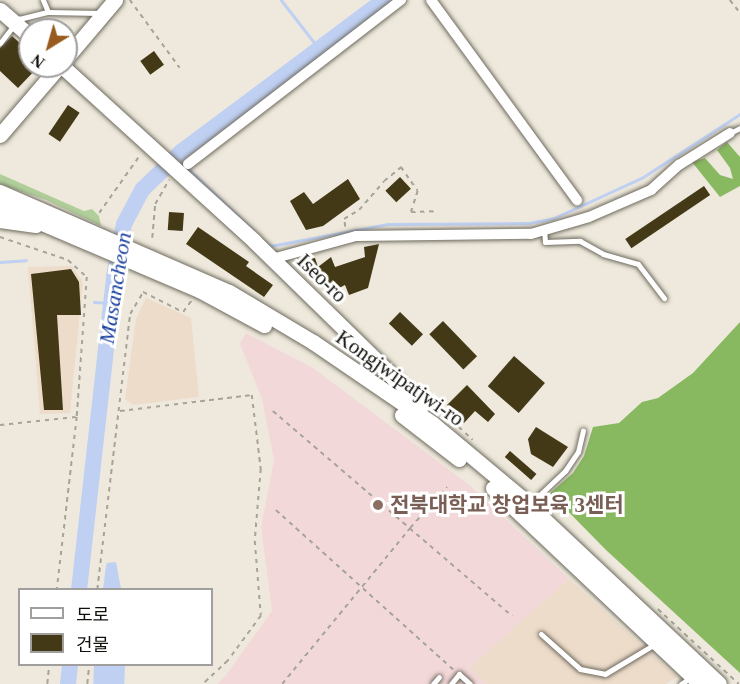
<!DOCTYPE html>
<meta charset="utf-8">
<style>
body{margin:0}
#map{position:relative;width:740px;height:684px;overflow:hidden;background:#eee9dc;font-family:"Times New Roman","Noto Sans KR",serif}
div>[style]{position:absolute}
.industrial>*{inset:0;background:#eddcca}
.education>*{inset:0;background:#f3d8d9}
.green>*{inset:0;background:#b1cf9b}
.forest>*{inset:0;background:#88b860}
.water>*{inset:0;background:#bfd0f3;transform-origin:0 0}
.stream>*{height:3px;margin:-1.5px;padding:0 1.5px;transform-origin:1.5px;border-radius:1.5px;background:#bfd0f3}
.river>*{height:16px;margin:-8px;padding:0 8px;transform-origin:8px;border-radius:8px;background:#bfd0f3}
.building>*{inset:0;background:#443917;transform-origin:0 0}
.path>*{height:1.5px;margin-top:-0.75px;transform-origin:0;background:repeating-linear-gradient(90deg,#a7a399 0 4.5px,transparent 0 9px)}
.roads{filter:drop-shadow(0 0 2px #6e6a5e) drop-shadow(0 0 2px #6e6a5e)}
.lane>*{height:5px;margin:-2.5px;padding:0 2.5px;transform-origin:2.5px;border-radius:2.5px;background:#fff}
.street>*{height:10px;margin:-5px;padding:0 5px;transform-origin:5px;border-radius:5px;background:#fff}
.secondary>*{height:15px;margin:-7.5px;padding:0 7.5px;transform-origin:7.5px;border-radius:7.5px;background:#fff}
.dots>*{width:16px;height:16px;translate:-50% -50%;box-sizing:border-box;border:3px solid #fff;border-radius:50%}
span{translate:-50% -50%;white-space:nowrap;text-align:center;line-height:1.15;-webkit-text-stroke:6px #fff;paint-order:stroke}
.street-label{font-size:21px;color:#11100b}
.education-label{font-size:21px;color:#785e54;font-weight:700}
.left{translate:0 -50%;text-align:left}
.water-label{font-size:22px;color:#1b42a0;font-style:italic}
.legend{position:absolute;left:18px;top:588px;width:195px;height:78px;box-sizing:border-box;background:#fff;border:2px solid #a09f9d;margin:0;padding:8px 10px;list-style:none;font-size:18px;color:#11100b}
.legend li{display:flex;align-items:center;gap:12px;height:30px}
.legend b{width:30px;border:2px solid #a09f9d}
.north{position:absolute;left:18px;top:18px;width:60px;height:60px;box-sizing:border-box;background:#fff;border:2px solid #a09f9d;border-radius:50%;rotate:217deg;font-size:16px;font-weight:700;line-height:24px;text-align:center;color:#11100b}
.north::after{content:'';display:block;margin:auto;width:21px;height:27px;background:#985a1f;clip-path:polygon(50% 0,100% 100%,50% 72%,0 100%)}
</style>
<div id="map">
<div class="industrial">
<div style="clip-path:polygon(72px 266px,83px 282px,70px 413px,40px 414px,28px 267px)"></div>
<div style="clip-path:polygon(146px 298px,191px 318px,199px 397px,133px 405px,125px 399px,136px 319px)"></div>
<div style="clip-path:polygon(569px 579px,677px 677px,666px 684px,487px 684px,468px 669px)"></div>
</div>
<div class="education">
<div style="clip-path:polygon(246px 333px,313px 368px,468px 484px,569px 579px,469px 668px,487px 684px,217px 684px,226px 675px,272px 611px,261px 527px,274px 460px,262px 399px,240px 344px)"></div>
</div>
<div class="green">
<div style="clip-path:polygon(0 174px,84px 211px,92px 209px,99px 216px,101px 226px,46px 200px,0 184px)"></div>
</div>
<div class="forest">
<div style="clip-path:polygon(727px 142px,740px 157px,740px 186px,720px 197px,692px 162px,705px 158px,720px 175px,733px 179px,730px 168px,717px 150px)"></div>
<div style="clip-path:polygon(740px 322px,740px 673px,606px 550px,550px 493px,573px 473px,584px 456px,593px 427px,619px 423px,642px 402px,658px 398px,693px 373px)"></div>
</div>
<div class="water">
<div style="clip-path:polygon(116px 562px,121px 589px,103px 589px,106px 566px,107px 563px)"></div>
<div style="left:94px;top:664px;width:31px;height:20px;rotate:2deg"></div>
</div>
<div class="stream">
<div style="left:281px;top:0;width:62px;rotate:52.2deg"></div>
<div style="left:176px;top:157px;width:106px;rotate:43.5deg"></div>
<div style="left:264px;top:241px;width:8px;rotate:40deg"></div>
<div style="left:270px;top:246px;width:119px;rotate:-10.6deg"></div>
<div style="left:387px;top:224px;width:142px;rotate:-0.4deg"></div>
<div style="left:529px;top:223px;width:25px;rotate:-11deg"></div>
<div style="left:554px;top:218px;width:98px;rotate:-24.7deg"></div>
<div style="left:643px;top:177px;width:116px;rotate:-33deg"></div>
<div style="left:0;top:262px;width:26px;rotate:-4deg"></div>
<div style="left:94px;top:302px;width:17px;rotate:3deg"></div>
</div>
<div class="river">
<div style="left:79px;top:590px;width:316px;rotate:-83.6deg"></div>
<div style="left:114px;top:276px;width:53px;rotate:-79.1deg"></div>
<div style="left:124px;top:224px;width:40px;rotate:-62deg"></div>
<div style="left:143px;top:189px;width:53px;rotate:-44.2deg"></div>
<div style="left:181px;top:152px;width:254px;rotate:-36.8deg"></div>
<div style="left:68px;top:684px;width:20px;rotate:-84deg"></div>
</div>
<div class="building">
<div style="clip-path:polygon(12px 36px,30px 52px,30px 66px,39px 66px,18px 88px,0 71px,0 48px)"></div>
<div style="left:154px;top:51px;width:17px;height:17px;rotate:54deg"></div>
<div style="left:68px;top:105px;width:14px;height:35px;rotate:34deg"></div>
<div style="left:400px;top:177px;width:16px;height:20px;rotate:47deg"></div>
<div style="clip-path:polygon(348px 179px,360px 199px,323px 226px,306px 230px,290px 201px,304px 192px,313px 204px)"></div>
<div style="left:704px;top:186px;width:11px;height:95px;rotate:56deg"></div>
<div style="left:169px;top:212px;width:15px;height:18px;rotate:4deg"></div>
<div style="clip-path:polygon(198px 227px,249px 262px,246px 266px,273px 285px,264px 297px,186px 244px)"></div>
<div style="clip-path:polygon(379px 244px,368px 288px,349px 295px,345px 285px,329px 293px,324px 278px,315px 282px,293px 261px,315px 258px,318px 267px,331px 257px,335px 267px,365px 257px,364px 247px)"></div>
<div style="clip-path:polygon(71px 269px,79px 282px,81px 315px,57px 315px,63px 410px,44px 410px,31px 274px)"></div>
<div style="left:400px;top:312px;width:32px;height:16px;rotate:44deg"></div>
<div style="left:443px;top:321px;width:49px;height:19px;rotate:46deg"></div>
<div style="left:514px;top:356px;width:41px;height:40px;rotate:41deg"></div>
<div style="clip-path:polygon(467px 385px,495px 414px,488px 422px,475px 411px,464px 423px,447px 405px)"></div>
<div style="clip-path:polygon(536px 427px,568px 447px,553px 467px,531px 454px,528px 439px)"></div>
<div style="left:510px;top:451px;width:35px;height:8px;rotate:41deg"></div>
</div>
<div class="path">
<div style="left:130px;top:0;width:84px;rotate:53.7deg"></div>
<div style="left:730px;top:0;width:16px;rotate:52deg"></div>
<div style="left:99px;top:213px;width:71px;rotate:-54.7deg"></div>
<div style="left:345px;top:227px;width:8px;rotate:-97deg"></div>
<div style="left:344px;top:219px;width:17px;rotate:-31deg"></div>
<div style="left:359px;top:210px;width:38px;rotate:-49deg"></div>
<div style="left:384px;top:181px;width:22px;rotate:-39deg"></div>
<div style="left:401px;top:167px;width:29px;rotate:55deg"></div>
<div style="left:418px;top:191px;width:22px;rotate:108deg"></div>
<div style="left:411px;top:212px;width:23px;rotate:-2deg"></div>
<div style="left:0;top:237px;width:72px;rotate:18.7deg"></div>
<div style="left:68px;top:260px;width:25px;rotate:42deg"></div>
<div style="left:87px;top:277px;width:140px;rotate:94.1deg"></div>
<div style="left:77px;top:417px;width:174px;rotate:96.6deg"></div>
<div style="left:152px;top:238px;width:34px;rotate:-85deg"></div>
<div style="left:155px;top:204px;width:28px;rotate:-60deg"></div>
<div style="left:426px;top:396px;width:64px;rotate:43.1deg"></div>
<div style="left:120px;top:411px;width:133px;rotate:-6.9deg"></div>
<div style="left:252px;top:395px;width:75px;rotate:83.1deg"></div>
<div style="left:261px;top:469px;width:72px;rotate:94.8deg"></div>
<div style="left:255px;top:541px;width:75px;rotate:85.4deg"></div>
<div style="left:261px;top:616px;width:56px;rotate:126.3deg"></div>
<div style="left:228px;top:661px;width:34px;rotate:137deg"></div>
<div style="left:273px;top:411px;width:315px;rotate:40.6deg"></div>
<div style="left:0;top:425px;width:76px;rotate:-6deg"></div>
<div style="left:276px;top:510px;width:239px;rotate:42deg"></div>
<div style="left:97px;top:590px;width:278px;rotate:-83.2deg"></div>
<div style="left:130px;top:314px;width:26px;rotate:-59deg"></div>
<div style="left:143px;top:292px;width:45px;rotate:26.6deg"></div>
<div style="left:183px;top:312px;width:14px;rotate:-54deg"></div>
<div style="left:658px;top:609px;width:110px;rotate:42.8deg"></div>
<div style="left:47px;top:684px;width:20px;rotate:-84deg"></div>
<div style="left:87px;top:684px;width:20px;rotate:-84deg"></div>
<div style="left:282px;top:684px;width:202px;rotate:-50.6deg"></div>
<div style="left:410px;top:528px;width:55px;rotate:-47.9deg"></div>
</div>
<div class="roads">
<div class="lane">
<div style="left:43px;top:0;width:13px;rotate:67deg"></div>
<div style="left:0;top:43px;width:31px;rotate:-52deg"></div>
<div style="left:19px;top:19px;width:30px;rotate:-14deg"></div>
<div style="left:48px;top:12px;width:52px;rotate:1.1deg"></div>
<div style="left:730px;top:133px;width:11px;rotate:-27deg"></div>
<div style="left:544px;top:230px;width:12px;rotate:85deg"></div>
<div style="left:545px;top:242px;width:35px;rotate:-2deg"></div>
<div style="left:580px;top:241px;width:26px;rotate:29deg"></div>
<div style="left:603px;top:254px;width:36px;rotate:16deg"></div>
<div style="left:638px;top:264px;width:43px;rotate:52.6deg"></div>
<div style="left:529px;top:505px;width:50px;rotate:-43.4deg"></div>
<div style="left:565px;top:471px;width:23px;rotate:-56deg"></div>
<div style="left:578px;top:452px;width:22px;rotate:-77deg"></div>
<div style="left:541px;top:634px;width:52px;rotate:41.9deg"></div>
<div style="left:580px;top:669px;width:25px;rotate:11deg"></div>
<div style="left:605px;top:674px;width:58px;rotate:-31deg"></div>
<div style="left:433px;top:684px;width:9px;rotate:-49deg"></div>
<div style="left:451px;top:684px;width:13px;rotate:-51deg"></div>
<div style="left:459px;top:674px;width:15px;rotate:42deg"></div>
<div style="left:681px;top:684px;width:12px;rotate:-35deg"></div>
</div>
<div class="street">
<div style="left:431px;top:0;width:248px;rotate:53.9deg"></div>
<div style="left:188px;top:164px;width:269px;rotate:-37.6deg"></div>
<div style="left:272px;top:259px;width:87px;rotate:-15.3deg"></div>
<div style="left:356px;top:236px;width:175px;rotate:-0.7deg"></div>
<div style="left:531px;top:234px;width:60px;rotate:-16.3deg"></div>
<div style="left:589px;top:217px;width:68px;rotate:-23.5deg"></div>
<div style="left:651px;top:190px;width:38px;rotate:-42deg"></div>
<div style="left:679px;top:165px;width:60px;rotate:-32.1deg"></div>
</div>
<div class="secondary">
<div style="left:0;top:10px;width:40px;rotate:41deg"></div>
<div style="left:66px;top:58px;width:76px;rotate:-49.8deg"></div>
<div style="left:62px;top:66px;width:260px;rotate:42.3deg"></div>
<div style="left:254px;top:241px;width:186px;rotate:44.3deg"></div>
<div style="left:387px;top:371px;width:49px;rotate:49.1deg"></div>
<div style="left:0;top:135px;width:91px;rotate:-49.5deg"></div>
<div style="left:0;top:192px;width:250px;rotate:23.6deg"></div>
<div style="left:229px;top:292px;width:98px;rotate:30.8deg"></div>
<div style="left:313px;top:342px;width:145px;rotate:34.3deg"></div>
<div style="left:433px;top:424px;width:112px;rotate:39.9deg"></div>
<div style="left:519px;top:496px;width:274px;rotate:43.2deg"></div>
<div style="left:0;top:205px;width:216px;rotate:23.1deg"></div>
<div style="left:199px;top:290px;width:74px;rotate:28.3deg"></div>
<div style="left:0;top:220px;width:36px;rotate:8deg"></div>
<div style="left:402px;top:415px;width:72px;rotate:37.7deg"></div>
<div style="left:493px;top:488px;width:285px;rotate:43.4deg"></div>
</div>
</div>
<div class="dots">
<div style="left:378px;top:505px;background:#8d6e63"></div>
</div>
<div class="street-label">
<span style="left:322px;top:278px;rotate:44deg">Iseo-ro</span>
<span style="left:400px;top:378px;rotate:35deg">Kongjwipatjwi-ro</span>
</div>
<div class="education-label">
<span class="left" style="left:390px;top:505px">전북대학교 창업보육 3센터</span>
</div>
<div class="water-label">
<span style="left:115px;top:288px;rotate:-81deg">Masancheon</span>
</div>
<ul class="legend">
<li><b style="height:8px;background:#fff"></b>도로</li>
<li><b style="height:16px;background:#443917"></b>건물</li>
</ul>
<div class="north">N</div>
</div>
